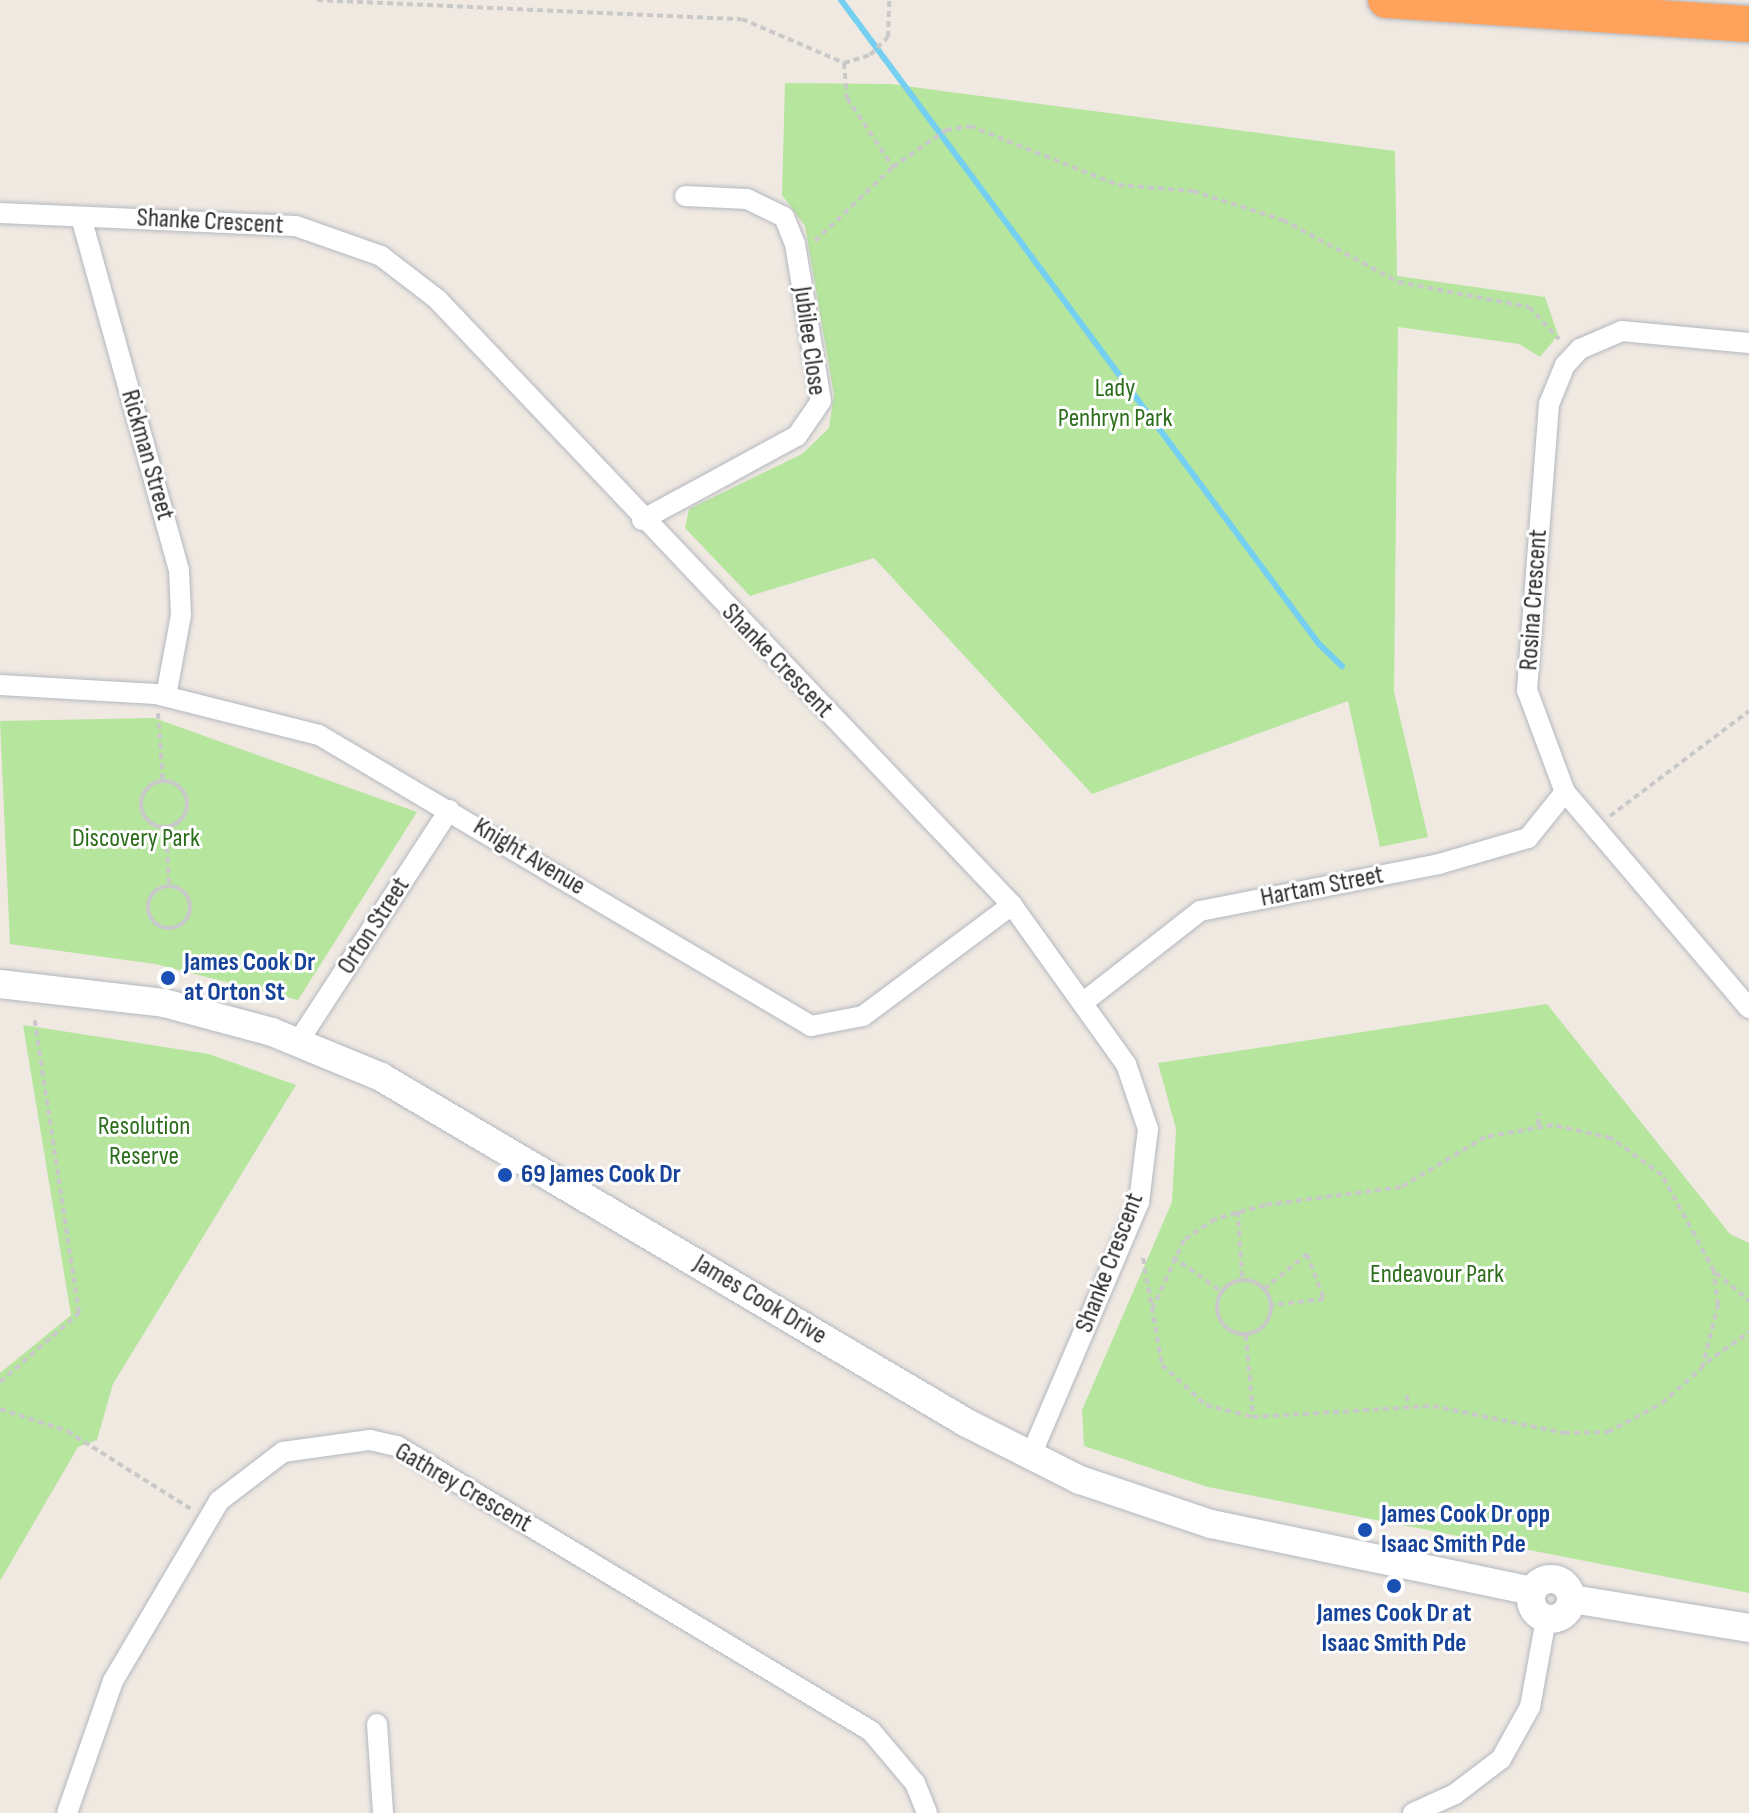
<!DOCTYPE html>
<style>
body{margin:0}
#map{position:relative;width:1749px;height:1813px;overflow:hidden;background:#efe9e1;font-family:"Sofia Sans Condensed",sans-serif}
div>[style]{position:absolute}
.green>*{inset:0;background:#b6e59e}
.stream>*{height:6px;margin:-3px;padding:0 3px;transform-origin:3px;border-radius:3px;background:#75cff0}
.path>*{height:4px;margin-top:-2px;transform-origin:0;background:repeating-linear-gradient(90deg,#c9c9c9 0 6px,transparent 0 10px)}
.path>.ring{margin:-2px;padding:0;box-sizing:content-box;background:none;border:4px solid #c9c9c9;border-radius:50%}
.roads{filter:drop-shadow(0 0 2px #b4b7c1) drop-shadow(0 0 2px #b4b7c1)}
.street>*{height:20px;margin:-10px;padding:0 10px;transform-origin:10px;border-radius:10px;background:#fff}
.secondary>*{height:28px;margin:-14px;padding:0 14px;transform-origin:14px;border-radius:14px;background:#fff}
.secondary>.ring{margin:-14px;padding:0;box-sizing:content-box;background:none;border:28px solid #fff;border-radius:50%}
.highway>*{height:36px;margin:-18px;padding:0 18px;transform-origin:18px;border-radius:18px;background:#ffa35c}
.dots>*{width:22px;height:22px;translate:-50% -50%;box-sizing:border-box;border:4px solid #fff;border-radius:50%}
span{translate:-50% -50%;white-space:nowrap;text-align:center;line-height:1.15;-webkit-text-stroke:6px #fff;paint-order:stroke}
.street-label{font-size:26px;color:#2e2e2e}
.park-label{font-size:26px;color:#2c6e1b}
.transit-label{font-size:26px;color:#164399;font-weight:700}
.left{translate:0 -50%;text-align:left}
</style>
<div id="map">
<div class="green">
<div style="clip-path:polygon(785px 83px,890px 84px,1395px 151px,1397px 276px,1545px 297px,1558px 335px,1540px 357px,1519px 344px,1398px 327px,1394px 692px,1428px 837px,1380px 847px,1348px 701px,1092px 794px,874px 558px,750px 596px,685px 528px,689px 509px,802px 454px,829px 428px,834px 395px,805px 226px,782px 195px)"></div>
<div style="clip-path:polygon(154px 718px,417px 812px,298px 1000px,155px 964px,10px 944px,0 721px)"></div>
<div style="clip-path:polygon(1547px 1004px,1730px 1234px,1749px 1243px,1749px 1593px,1208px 1487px,1084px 1446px,1082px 1410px,1172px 1202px,1176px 1129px,1158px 1063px)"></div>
<div style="clip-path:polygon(23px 1025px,209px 1054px,296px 1085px,113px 1384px,97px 1440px,78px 1447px,0 1581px,0 1373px,71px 1315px)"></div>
</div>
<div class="stream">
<div style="left:841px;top:0;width:802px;rotate:53.42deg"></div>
<div style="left:1319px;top:644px;width:32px;rotate:44deg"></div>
</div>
<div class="path">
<div style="left:317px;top:0;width:425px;rotate:2.6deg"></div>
<div style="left:742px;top:19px;width:111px;rotate:23.3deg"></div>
<div style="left:844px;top:63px;width:27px;rotate:-17deg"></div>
<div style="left:870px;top:55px;width:25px;rotate:-45deg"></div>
<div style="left:888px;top:37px;width:37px;rotate:-88deg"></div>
<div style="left:844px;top:63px;width:35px;rotate:85deg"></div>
<div style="left:847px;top:98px;width:83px;rotate:56.3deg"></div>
<div style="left:815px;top:241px;width:108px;rotate:-43.5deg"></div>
<div style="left:893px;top:167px;width:65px;rotate:-34.9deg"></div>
<div style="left:946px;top:130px;width:24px;rotate:-9deg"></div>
<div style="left:970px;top:126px;width:159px;rotate:21.7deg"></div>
<div style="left:1118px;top:185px;width:75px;rotate:4.6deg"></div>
<div style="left:1193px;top:191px;width:95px;rotate:17.9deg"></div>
<div style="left:1283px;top:220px;width:131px;rotate:28.3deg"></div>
<div style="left:1398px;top:282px;width:133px;rotate:10.8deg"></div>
<div style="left:1529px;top:307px;width:44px;rotate:46.8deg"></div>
<div style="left:158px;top:713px;width:69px;rotate:85.9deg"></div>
<div class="ring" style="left:141px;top:781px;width:42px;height:42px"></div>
<div style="left:1610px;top:816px;width:174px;rotate:-37.1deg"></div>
<div style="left:166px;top:827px;width:59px;rotate:87.1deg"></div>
<div class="ring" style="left:148px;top:886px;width:38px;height:38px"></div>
<div style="left:1538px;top:1125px;width:12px;rotate:-85deg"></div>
<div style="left:1238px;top:1211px;width:69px;rotate:86.7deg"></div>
<div style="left:1173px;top:1257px;width:60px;rotate:35.5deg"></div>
<div style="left:1143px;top:1258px;width:109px;rotate:79.9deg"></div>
<div style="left:1162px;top:1365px;width:59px;rotate:42.3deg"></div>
<div style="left:1206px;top:1405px;width:49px;rotate:14.3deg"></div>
<div style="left:1253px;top:1417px;width:180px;rotate:-3.5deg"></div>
<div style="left:1433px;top:1406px;width:134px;rotate:11.6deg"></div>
<div style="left:1564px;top:1433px;width:44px;rotate:-1.3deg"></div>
<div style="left:1608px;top:1432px;width:61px;rotate:-28.2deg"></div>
<div style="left:1662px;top:1403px;width:53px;rotate:-41.2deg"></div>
<div style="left:1702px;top:1368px;width:65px;rotate:-75.7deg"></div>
<div style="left:1718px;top:1305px;width:34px;rotate:-97deg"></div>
<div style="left:1714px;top:1271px;width:109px;rotate:-118.4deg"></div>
<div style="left:1662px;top:1175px;width:63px;rotate:-144deg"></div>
<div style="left:1611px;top:1138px;width:59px;rotate:-167.4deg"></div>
<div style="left:1553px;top:1125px;width:69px;rotate:170deg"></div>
<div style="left:1485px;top:1137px;width:98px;rotate:149.2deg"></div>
<div style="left:1401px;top:1187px;width:137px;rotate:172.5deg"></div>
<div style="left:1265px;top:1205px;width:52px;rotate:164.4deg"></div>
<div style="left:1215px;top:1219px;width:37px;rotate:146deg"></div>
<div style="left:1184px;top:1240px;width:74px;rotate:114.8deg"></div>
<div style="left:1716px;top:1273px;width:43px;rotate:40.3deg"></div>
<div class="ring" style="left:1217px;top:1280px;width:50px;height:50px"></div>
<div style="left:1264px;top:1289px;width:55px;rotate:-39.1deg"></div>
<div style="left:1307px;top:1254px;width:48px;rotate:69.3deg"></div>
<div style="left:1324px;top:1299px;width:52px;rotate:173.4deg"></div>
<div style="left:1246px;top:1335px;width:82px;rotate:85.1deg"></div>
<div style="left:1707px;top:1362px;width:52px;rotate:-35.5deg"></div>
<div style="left:0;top:1382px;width:105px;rotate:-41.1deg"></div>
<div style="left:79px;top:1313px;width:299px;rotate:-98.6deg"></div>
<div style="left:1407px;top:1395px;width:11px;rotate:90deg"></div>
<div style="left:0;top:1409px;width:71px;rotate:18.2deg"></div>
<div style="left:67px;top:1431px;width:146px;rotate:32.2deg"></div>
</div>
<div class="roads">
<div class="street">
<div style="left:0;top:213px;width:296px;rotate:2.5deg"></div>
<div style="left:296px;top:226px;width:90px;rotate:19.4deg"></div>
<div style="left:381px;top:256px;width:71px;rotate:37.5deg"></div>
<div style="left:437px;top:299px;width:835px;rotate:46.5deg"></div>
<div style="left:1012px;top:905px;width:196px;rotate:54.4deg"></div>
<div style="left:1126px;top:1064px;width:69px;rotate:71.3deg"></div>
<div style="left:1148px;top:1129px;width:74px;rotate:97deg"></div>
<div style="left:1139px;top:1202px;width:277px;rotate:113.1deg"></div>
<div style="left:81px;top:217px;width:366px;rotate:74.5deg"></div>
<div style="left:179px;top:570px;width:45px;rotate:87.5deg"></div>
<div style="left:181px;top:615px;width:82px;rotate:100.5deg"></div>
<div style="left:1749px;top:343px;width:128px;rotate:-174.6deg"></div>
<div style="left:1622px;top:331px;width:46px;rotate:156.8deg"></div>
<div style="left:1580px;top:349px;width:22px;rotate:133deg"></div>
<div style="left:1565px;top:365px;width:42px;rotate:112.3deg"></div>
<div style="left:1549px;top:404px;width:287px;rotate:94.4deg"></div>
<div style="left:1527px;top:690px;width:109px;rotate:69.6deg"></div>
<div style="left:1565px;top:792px;width:284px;rotate:49.6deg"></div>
<div style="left:642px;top:520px;width:176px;rotate:-28.5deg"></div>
<div style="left:797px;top:436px;width:42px;rotate:-55.6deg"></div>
<div style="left:821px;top:401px;width:159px;rotate:-99.4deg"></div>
<div style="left:795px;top:244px;width:29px;rotate:-112deg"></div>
<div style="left:784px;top:217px;width:41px;rotate:-154.1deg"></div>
<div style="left:747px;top:199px;width:62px;rotate:-177.2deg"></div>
<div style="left:0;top:685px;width:156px;rotate:3.3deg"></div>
<div style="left:156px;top:694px;width:168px;rotate:14.1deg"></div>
<div style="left:319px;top:735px;width:572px;rotate:30.6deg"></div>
<div style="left:811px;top:1026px;width:53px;rotate:-10.9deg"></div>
<div style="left:863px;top:1016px;width:186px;rotate:-36.7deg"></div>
<div style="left:1085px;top:1001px;width:146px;rotate:-38deg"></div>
<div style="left:1200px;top:911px;width:244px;rotate:-11.1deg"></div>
<div style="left:1439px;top:864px;width:93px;rotate:-16.3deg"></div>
<div style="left:1528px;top:838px;width:59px;rotate:-51.2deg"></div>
<div style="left:298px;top:1042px;width:277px;rotate:-56.9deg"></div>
<div style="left:377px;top:1724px;width:89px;rotate:86.1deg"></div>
<div style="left:67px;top:1813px;width:140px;rotate:-70.8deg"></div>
<div style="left:113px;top:1681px;width:209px;rotate:-59.5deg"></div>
<div style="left:219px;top:1501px;width:81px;rotate:-37.4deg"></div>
<div style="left:283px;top:1452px;width:88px;rotate:-7.9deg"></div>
<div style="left:370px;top:1440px;width:28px;rotate:13deg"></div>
<div style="left:397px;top:1446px;width:553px;rotate:31.02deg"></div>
<div style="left:871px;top:1731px;width:68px;rotate:49.8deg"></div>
<div style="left:915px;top:1783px;width:32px;rotate:68deg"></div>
<div style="left:1413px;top:1813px;width:46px;rotate:-24.3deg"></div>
<div style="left:1455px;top:1794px;width:58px;rotate:-37.3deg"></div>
<div style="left:1501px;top:1759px;width:60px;rotate:-60.9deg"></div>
<div style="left:1530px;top:1707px;width:89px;rotate:-79.7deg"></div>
</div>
<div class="secondary">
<div style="left:0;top:984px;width:165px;rotate:6.6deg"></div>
<div style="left:164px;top:1003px;width:112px;rotate:15deg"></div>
<div style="left:272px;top:1032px;width:118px;rotate:22.4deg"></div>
<div style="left:381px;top:1077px;width:678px;rotate:30.57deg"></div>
<div style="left:965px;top:1422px;width:129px;rotate:26.8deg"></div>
<div style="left:1080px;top:1480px;width:138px;rotate:18.6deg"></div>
<div style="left:1211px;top:1524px;width:328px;rotate:11.8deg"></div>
<div class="ring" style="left:1531px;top:1579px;width:12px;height:12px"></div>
<div style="left:1572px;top:1599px;width:179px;rotate:9.3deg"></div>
</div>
<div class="highway">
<div style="left:1386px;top:0;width:364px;rotate:3.8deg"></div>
</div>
</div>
<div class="dots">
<div style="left:168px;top:978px;background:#1a4fb4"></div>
<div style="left:505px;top:1175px;background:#1a4fb4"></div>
<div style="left:1365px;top:1530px;background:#1a4fb4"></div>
<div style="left:1394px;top:1586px;background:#1a4fb4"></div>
</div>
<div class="street-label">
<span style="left:210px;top:222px;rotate:3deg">Shanke Crescent</span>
<span style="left:809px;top:341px;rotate:82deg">Jubilee Close</span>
<span style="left:147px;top:455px;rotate:74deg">Rickman Street</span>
<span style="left:1534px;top:600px;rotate:-86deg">Rosina Crescent</span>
<span style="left:777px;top:661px;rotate:46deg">Shanke Crescent</span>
<span style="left:529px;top:857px;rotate:31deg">Knight Avenue</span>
<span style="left:1322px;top:887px;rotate:-11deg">Hartam Street</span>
<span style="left:374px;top:926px;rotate:-57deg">Orton Street</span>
<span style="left:1110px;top:1263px;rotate:-69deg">Shanke Crescent</span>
<span style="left:760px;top:1300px;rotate:31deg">James Cook Drive</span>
<span style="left:463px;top:1488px;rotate:30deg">Gathrey Crescent</span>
</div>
<div class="park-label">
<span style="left:1115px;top:404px">Lady<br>Penhryn Park</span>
<span style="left:136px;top:839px">Discovery Park</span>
<span style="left:144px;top:1142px">Resolution<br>Reserve</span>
<span style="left:1437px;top:1275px">Endeavour Park</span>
</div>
<div class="transit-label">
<span class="left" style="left:184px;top:978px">James Cook Dr<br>at Orton St</span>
<span class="left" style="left:521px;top:1175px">69 James Cook Dr</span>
<span class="left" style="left:1381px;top:1530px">James Cook Dr opp<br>Isaac Smith Pde</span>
<span style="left:1394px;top:1629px">James Cook Dr at<br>Isaac Smith Pde</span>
</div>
</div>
